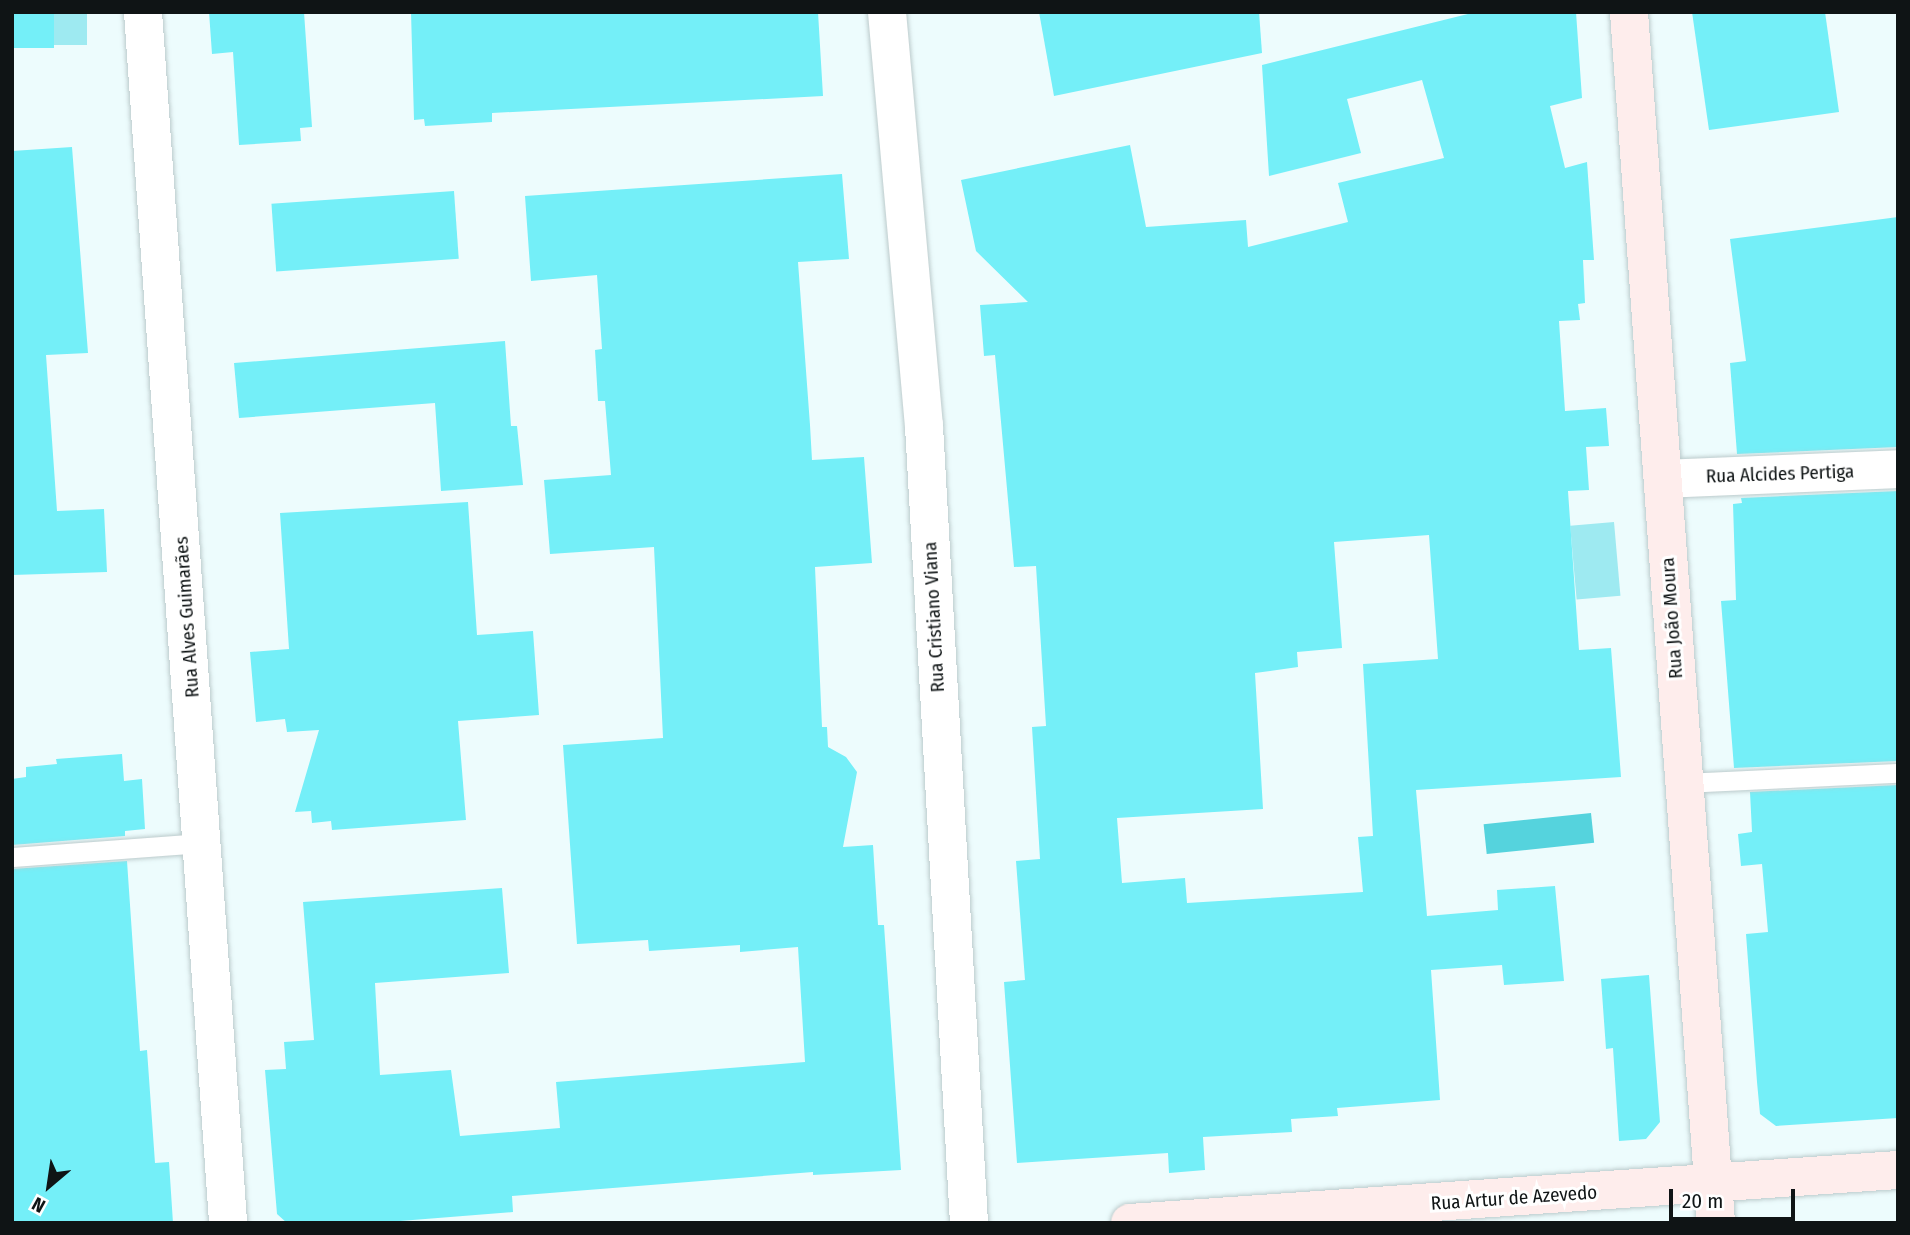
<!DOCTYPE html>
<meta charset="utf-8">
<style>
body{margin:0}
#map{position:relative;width:1910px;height:1235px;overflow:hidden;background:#edfcfd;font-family:"Fira Sans Condensed",sans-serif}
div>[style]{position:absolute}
.green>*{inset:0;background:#9eeaf1;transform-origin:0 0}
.forest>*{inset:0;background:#55d3dd;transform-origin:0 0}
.building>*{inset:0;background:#74eff8;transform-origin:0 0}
.roads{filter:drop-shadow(0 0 2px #bccbcc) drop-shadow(0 0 2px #bccbcc)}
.lane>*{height:19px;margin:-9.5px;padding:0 9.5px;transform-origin:9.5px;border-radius:9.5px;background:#fff}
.street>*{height:38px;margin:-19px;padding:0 19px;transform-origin:19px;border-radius:19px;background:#fff}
.secondary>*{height:38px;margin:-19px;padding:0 19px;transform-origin:19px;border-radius:19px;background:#feedec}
span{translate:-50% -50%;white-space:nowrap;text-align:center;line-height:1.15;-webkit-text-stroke:6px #fff;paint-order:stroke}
.street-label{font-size:19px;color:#0f1415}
.frame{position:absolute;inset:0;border:14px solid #0f1415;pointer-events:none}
.north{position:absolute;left:14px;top:1151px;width:70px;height:70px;-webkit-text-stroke:5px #fff;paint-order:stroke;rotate:209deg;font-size:19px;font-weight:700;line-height:28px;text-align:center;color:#0f1415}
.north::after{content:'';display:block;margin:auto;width:24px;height:32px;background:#0f1415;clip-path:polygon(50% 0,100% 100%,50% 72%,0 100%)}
.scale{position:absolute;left:1669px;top:1189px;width:126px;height:32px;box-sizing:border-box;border:4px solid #0f1415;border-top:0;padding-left:9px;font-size:21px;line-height:24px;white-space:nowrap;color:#0f1415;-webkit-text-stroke:5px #fff;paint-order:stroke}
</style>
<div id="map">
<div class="green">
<div style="left:54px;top:12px;width:33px;height:33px"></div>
<div style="left:1614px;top:522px;width:74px;height:44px;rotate:85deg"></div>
</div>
<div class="forest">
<div style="left:1591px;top:813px;width:30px;height:108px;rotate:84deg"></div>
</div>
<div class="building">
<div style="left:12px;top:12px;width:42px;height:36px"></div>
<div style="clip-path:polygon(209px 12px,304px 12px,312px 127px,300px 128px,301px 141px,239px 145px,233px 52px,212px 54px)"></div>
<div style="clip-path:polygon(411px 12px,818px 12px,823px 96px,492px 113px,492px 122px,425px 126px,424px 119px,414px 120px)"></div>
<div style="clip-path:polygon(1039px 12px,1259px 12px,1262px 53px,1054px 96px)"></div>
<div style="clip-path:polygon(evenodd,1476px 12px,1576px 12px,1582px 98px,1550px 106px,1565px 168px,1587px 162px,1594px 260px,1583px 260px,1585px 303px,1578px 304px,1580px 320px,1559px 321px,1565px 411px,1606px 408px,1609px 446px,1586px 447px,1589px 490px,1568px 491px,1579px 650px,1611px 648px,1621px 777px,1416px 790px,1427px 916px,1498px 910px,1497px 890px,1555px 886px,1564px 981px,1504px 985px,1502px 965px,1431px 970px,1440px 1100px,1337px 1108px,1338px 1116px,1291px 1119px,1292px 1132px,1203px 1137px,1205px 1170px,1169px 1173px,1168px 1153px,1017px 1163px,1004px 982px,1025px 980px,1016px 861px,1040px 859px,1032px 727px,1046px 726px,1036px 566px,1014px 567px,995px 355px,984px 356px,980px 305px,1028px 302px,976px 251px,961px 180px,1130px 145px,1146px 227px,1246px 220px,1248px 247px,1348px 222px,1338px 183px,1444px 158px,1422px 80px,1347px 99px,1361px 153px,1269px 176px,1262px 65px,1476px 12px,1429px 535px,1438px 659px,1363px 664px,1373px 836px,1358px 837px,1363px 892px,1187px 903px,1185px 878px,1122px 883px,1117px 818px,1263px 809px,1255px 673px,1298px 667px,1297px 652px,1342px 648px,1334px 542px,1429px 535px)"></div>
<div style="clip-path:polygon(1692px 12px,1825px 12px,1839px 112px,1709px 130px)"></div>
<div style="clip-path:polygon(72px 147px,88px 353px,46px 355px,57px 511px,104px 509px,107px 572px,12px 575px,12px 151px)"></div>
<div style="clip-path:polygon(842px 174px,849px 259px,798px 262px,810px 425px,812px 460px,864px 457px,872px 563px,815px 567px,822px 727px,827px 727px,828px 747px,846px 757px,857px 772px,843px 847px,873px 845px,878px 925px,884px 925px,901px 1170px,813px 1175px,813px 1172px,512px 1196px,513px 1212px,375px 1223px,287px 1223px,277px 1214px,265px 1070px,286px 1069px,284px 1042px,314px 1040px,303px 902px,502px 888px,509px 973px,375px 983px,380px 1075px,451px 1070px,460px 1136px,560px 1128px,556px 1082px,805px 1062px,798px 947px,740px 952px,740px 945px,649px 951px,648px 940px,577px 944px,563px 745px,663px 738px,654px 547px,550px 554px,544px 480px,611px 475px,605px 401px,598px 401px,595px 350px,602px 349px,597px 275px,531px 281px,525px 196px)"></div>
<div style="left:454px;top:191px;width:68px;height:183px;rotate:86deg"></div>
<div style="clip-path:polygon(1898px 217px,1898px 447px,1737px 454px,1730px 363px,1746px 361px,1730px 239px)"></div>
<div style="clip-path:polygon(505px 341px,511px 426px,517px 426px,523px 485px,441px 491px,435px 403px,239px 418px,234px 363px)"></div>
<div style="clip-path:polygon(1898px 491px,1898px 761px,1734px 768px,1721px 601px,1736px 600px,1733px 504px,1742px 503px,1741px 498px)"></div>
<div style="clip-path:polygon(468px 502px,477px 635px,533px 631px,539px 715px,458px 721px,466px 820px,332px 830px,331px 821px,312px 823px,311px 811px,295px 812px,319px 730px,287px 732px,285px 719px,256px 722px,250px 652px,289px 649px,280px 513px)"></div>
<div style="clip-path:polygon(122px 754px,124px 781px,142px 779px,145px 829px,125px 831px,125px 836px,12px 845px,12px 779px,26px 777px,26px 767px,57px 764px,56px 759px)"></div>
<div style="clip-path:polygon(1898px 785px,1898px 1118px,1776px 1126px,1760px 1114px,1757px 1082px,1746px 934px,1768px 932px,1762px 864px,1741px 866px,1738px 834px,1752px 832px,1750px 792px)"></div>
<div style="clip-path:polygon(127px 861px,140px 1051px,147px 1050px,155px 1163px,169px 1162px,173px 1223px,12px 1223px,12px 869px)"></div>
<div style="clip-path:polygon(1649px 975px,1660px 1122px,1646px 1139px,1619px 1141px,1613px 1048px,1606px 1049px,1601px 979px)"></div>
</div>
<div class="roads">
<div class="lane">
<div style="left:1682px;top:783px;width:216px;rotate:-2.7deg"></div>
<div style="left:12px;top:857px;width:191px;rotate:-4.2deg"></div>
</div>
<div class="street">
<div style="left:143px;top:12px;width:1214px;rotate:85.98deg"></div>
<div style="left:887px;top:12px;width:416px;rotate:84.9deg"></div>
<div style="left:924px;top:426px;width:798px;rotate:86.77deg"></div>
<div style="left:1663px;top:479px;width:235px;rotate:-2.4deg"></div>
</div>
<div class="secondary">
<div style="left:1629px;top:12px;width:1214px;rotate:85.89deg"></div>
<div style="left:1130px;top:1223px;width:770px;rotate:-3.95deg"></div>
</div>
</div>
<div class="street-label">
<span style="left:1780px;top:474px;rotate:-2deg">Rua Alcides Pertiga</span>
<span style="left:187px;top:617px;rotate:-94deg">Rua Alves Guimarães</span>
<span style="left:934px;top:617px;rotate:-93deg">Rua Cristiano Viana</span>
<span style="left:1672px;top:618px;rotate:-94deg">Rua João Moura</span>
<span style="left:1514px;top:1198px;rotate:-4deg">Rua Artur de Azevedo</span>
</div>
<div class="frame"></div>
<div class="north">N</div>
<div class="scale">20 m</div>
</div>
